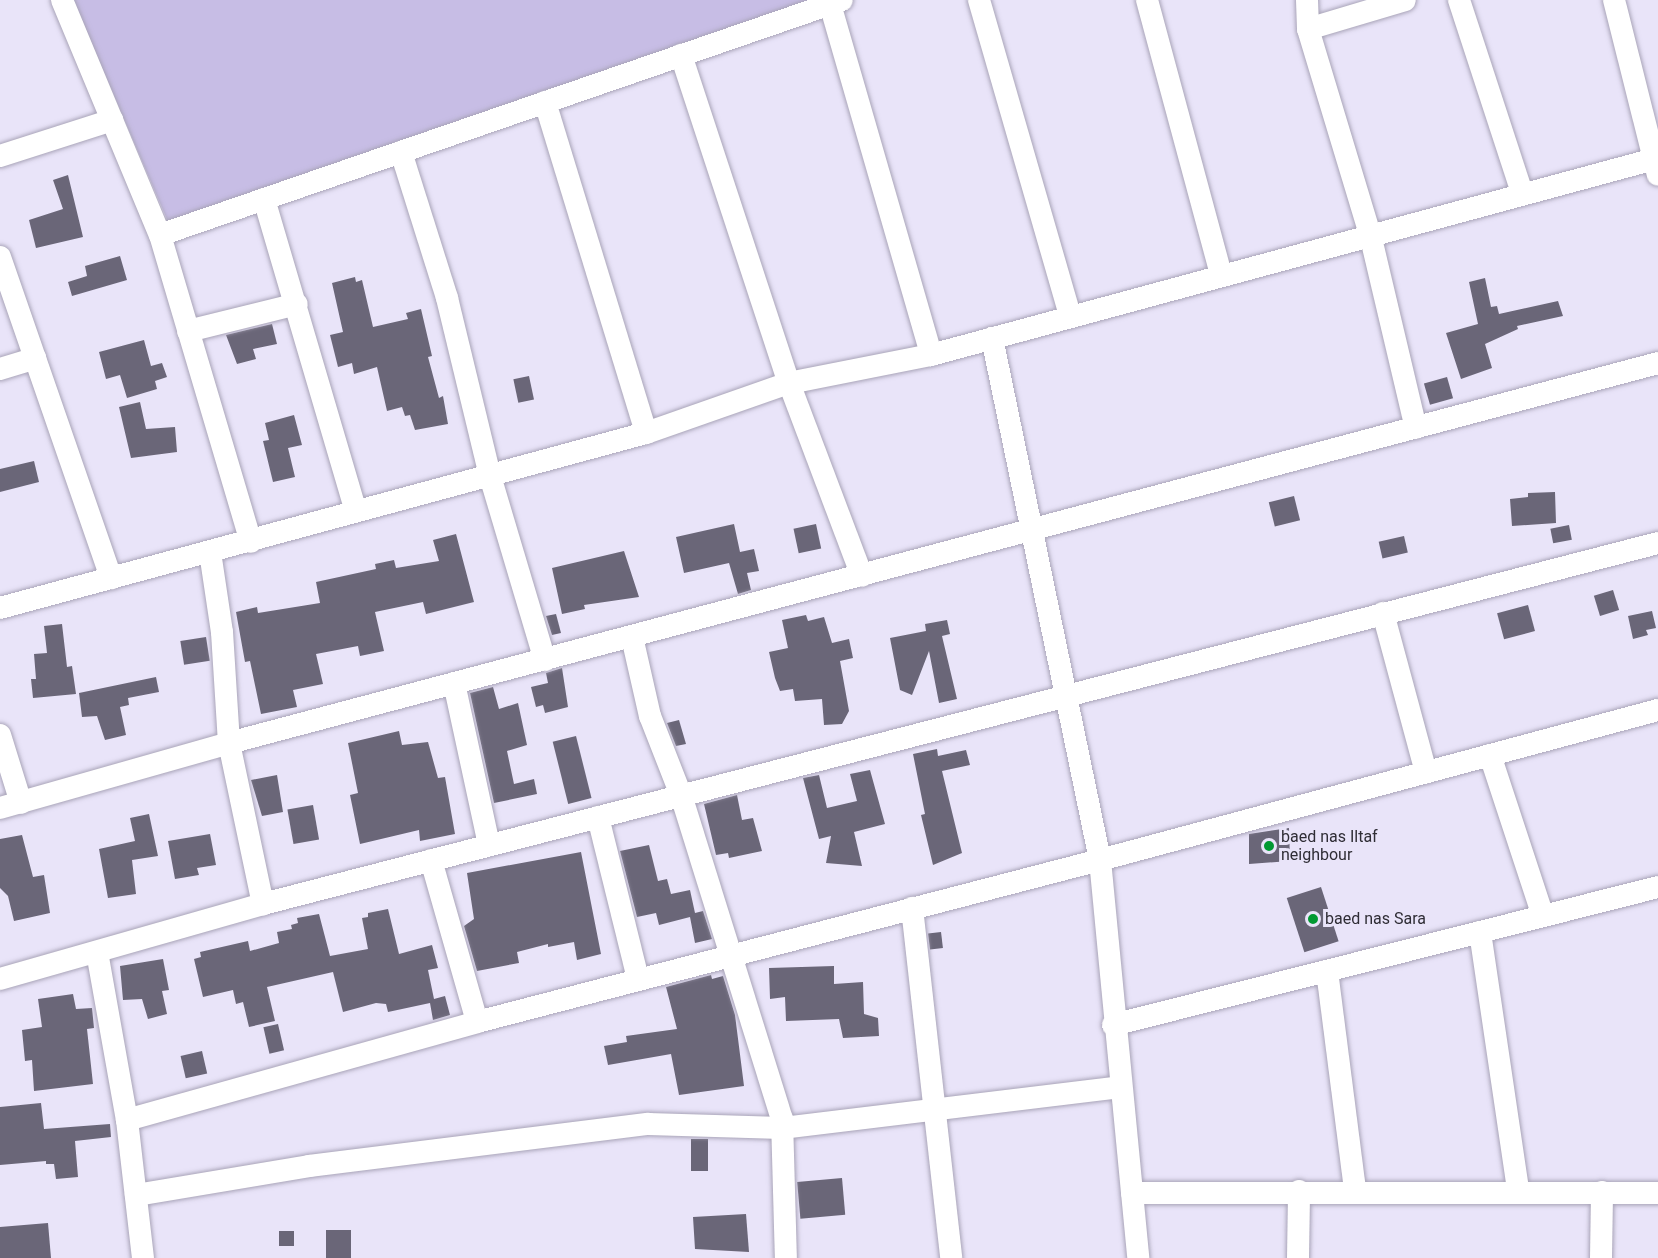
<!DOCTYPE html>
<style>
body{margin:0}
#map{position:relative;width:1658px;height:1258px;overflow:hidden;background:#e9e4f9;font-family:Roboto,sans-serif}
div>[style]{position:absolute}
.green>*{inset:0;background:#c7bde5}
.building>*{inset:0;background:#6a6678;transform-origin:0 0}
.roads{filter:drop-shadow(0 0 2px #a9a4b8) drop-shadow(0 0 2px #a9a4b8)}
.minor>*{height:22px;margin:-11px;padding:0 11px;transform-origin:11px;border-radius:11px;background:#fff}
.dots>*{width:16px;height:16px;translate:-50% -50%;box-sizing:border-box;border:3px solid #e9e4f9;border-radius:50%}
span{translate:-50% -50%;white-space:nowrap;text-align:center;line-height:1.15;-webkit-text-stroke:6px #e9e4f9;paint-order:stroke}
.poi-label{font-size:16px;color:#2f2d35}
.left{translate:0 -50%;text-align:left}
</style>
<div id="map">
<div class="green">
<div style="clip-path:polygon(73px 0,813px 0,172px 231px)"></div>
</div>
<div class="building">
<div style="clip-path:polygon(68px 175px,83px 237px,36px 248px,29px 220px,63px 209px,53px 180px)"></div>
<div style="clip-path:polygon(120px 256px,127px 280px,72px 296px,68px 282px,87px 276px,85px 266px)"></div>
<div style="clip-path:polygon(355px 277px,356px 282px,362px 280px,373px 327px,408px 319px,406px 313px,421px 309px,432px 356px,428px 357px,439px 398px,443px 396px,448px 424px,415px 430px,410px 415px,405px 416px,402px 407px,387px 411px,377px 367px,354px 374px,352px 363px,338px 367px,330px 335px,343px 332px,332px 283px)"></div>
<div style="clip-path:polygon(1485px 278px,1491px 307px,1497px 306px,1499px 314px,1558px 301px,1563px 316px,1517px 326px,1518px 329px,1485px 344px,1492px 368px,1461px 379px,1446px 333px,1478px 324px,1469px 282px)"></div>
<div style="clip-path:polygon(272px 324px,277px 344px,253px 349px,256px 359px,237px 364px,226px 335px)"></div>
<div style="clip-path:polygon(144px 340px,151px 366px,162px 363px,167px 377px,155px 381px,157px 389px,127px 398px,120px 375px,106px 379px,99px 352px)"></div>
<div style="left:529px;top:376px;width:24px;height:16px;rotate:78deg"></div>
<div style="left:1447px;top:377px;width:22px;height:24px;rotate:74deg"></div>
<div style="clip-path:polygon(140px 402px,146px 429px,175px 427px,177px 452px,131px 458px,119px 407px)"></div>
<div style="clip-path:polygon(294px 415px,302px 445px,288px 448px,295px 477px,273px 482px,263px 441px,269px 440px,265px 423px)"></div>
<div style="clip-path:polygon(34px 461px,39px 482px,0 492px,0 469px)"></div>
<div style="clip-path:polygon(1555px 492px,1556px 523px,1512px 526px,1510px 499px,1528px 497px,1528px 493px)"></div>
<div style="left:1294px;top:496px;width:25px;height:26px;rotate:76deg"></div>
<div style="clip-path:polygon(734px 524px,740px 552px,754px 549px,759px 571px,747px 573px,751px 590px,738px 594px,729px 563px,684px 573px,676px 537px)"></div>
<div style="left:816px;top:524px;width:25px;height:23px;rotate:78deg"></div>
<div style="left:1569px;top:525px;width:15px;height:19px;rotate:79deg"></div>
<div style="clip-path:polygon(456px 534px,474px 602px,426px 614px,423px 602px,375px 612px,384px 651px,360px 656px,358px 646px,316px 654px,323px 684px,293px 690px,297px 707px,261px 714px,250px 661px,245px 662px,236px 612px,257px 607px,258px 613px,320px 603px,316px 582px,376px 569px,375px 564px,394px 560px,396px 568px,439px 561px,433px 540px)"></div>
<div style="left:1404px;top:536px;width:17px;height:26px;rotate:77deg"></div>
<div style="clip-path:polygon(624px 551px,639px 597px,584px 605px,585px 609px,562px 614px,552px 568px)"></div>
<div style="left:1613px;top:590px;width:21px;height:20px;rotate:73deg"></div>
<div style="left:1528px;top:605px;width:27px;height:32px;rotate:75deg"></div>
<div style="clip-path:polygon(1652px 611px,1656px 628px,1646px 630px,1648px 635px,1633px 639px,1628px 616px)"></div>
<div style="clip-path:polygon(556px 614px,561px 633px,552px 635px,546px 616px)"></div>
<div style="clip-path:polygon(806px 615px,808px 621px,824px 617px,832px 643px,849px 639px,853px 658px,840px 661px,849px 711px,842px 724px,824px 725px,822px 699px,795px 701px,793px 689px,780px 691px,775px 678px,769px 652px,788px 648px,782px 620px)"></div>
<div style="clip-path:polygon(947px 620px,950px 634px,942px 636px,957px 699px,939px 703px,929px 651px,912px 695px,900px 690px,890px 638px,926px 631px,925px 624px)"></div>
<div style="clip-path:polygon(62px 624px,67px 667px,72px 666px,76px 694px,33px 698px,31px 679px,36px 679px,34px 654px,47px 653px,44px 626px)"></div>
<div style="left:206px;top:637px;width:24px;height:26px;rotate:81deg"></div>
<div style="clip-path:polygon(562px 668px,568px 707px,545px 713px,543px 705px,536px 707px,531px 687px,548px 683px,546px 673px)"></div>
<div style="clip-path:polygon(156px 677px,159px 692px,128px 698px,129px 705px,120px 707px,126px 735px,105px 740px,97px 716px,82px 717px,79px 693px)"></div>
<div style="clip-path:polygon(493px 687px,499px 709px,518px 703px,527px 745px,507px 751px,514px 784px,534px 779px,537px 794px,494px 803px,470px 693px)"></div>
<div style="clip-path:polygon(679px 720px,686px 744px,676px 746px,667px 723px)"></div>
<div style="clip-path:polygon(399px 731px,402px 745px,428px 742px,438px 778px,445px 777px,455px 834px,420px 841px,419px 830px,360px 844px,350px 795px,358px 793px,348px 743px)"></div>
<div style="left:576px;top:736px;width:64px;height:24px;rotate:76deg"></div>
<div style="clip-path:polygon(937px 749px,938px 756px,966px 750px,970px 765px,942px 771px,962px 853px,933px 865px,921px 815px,925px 814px,913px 754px)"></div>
<div style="clip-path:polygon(870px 770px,885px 824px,854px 832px,862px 866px,826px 863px,831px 836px,819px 839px,803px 778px,819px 775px,827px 808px,857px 801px,850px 774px)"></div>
<div style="clip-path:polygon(277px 775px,283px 812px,262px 816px,251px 780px)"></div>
<div style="clip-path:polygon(737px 795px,742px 820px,753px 818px,762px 851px,729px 858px,728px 853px,716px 855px,704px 804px)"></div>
<div style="left:313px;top:805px;width:35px;height:26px;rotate:80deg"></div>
<div style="clip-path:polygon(149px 814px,158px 856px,132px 860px,136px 894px,108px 898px,99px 849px,135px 841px,130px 818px)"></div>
<div style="clip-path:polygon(1289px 828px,1290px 861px,1249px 864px,1249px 834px)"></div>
<div style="clip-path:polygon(210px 834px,216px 865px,197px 868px,199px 875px,175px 879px,168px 841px)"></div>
<div style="clip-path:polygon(22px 835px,33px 877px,44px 875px,50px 913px,14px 921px,8px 896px,0 888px,0 839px)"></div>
<div style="clip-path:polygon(649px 845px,658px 881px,667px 879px,671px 894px,690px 890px,695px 913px,703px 911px,712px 939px,695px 943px,690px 917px,659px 925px,656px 913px,637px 917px,620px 851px)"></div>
<div style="clip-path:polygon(581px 852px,601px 954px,577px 960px,574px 942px,548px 947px,548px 944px,517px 952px,519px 963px,477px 971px,464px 926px,474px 919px,467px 873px)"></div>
<div style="left:1321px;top:887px;width:57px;height:36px;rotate:72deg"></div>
<div style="clip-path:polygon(388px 909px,399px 954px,432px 945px,438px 968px,428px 970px,434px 999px,445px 996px,450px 1015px,433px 1020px,430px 1003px,388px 1012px,386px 1004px,376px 1003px,343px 1012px,333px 972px,267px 987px,275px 1021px,249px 1027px,243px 1002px,236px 1004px,233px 990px,203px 997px,194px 959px,201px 957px,200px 952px,248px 941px,250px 951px,279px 943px,277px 932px,292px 929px,291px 925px,298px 923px,297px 918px,319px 914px,330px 956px,368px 949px,362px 918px,368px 917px,368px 913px)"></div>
<div style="left:941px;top:932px;width:16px;height:13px;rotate:83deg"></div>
<div style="clip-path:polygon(163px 959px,169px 990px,162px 991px,167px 1014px,148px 1019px,142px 999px,123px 1000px,120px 966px)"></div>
<div style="clip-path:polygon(834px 966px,834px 984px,863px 982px,864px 1014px,878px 1018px,879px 1036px,843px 1038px,839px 1019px,786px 1021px,785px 997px,770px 999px,769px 968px)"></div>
<div style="clip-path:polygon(711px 975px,712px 979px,723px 976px,735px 1015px,744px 1086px,679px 1095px,671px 1054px,608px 1065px,604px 1046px,627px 1042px,626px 1036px,677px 1029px,666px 987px)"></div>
<div style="clip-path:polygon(73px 994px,76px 1009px,92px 1008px,94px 1028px,87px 1029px,93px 1084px,34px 1091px,32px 1060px,25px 1061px,22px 1030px,42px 1027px,38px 999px)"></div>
<div style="left:278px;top:1024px;width:27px;height:15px;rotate:77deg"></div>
<div style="left:202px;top:1051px;width:23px;height:22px;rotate:77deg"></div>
<div style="clip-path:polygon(41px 1103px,44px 1129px,110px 1124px,111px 1137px,75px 1141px,78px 1177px,56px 1179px,54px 1164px,46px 1164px,46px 1161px,0 1165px,0 1107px)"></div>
<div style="left:691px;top:1139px;width:17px;height:32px"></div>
<div style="left:842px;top:1178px;width:37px;height:45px;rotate:85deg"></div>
<div style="clip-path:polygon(746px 1214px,749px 1252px,695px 1249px,693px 1217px)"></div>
<div style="clip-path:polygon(48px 1223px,51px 1258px,0 1258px,0 1227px)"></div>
<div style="left:326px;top:1230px;width:25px;height:28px"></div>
<div style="left:279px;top:1231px;width:15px;height:15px"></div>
</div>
<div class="roads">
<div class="minor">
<div style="left:62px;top:0;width:255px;rotate:67.4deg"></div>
<div style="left:160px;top:235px;width:320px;rotate:73.5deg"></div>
<div style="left:979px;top:0;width:329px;rotate:73.9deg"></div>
<div style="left:1147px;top:0;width:285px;rotate:74.9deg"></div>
<div style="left:1307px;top:0;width:29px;rotate:88deg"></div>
<div style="left:1308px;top:29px;width:214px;rotate:73.2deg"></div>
<div style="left:1370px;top:234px;width:199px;rotate:76.7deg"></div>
<div style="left:1459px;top:0;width:203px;rotate:71.9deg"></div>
<div style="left:1614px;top:0;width:180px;rotate:75.9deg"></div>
<div style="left:830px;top:4px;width:365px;rotate:73.9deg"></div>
<div style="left:1308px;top:29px;width:101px;rotate:-16.6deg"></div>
<div style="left:681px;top:55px;width:345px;rotate:71.8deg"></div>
<div style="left:789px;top:383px;width:206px;rotate:69.3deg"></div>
<div style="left:545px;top:102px;width:346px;rotate:73deg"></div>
<div style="left:401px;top:152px;width:153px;rotate:72.5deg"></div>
<div style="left:447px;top:298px;width:183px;rotate:76.4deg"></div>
<div style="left:490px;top:476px;width:192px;rotate:73.4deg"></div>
<div style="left:0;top:156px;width:118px;rotate:-17.8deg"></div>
<div style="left:264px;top:199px;width:325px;rotate:73.6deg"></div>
<div style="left:160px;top:235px;width:721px;rotate:-19.01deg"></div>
<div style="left:0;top:257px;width:340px;rotate:70.9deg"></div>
<div style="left:188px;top:331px;width:112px;rotate:-13.9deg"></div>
<div style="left:992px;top:338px;width:533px;rotate:78.31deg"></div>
<div style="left:1100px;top:860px;width:400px;rotate:84.5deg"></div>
<div style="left:0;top:369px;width:37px;rotate:-17deg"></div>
<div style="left:210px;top:552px;width:81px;rotate:81.5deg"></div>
<div style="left:222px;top:632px;width:111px;rotate:86.4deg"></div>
<div style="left:229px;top:743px;width:165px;rotate:78.1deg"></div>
<div style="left:0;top:608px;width:669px;rotate:-15.16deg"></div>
<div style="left:646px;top:433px;width:151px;rotate:-19.3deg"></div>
<div style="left:789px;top:383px;width:145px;rotate:-11.2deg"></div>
<div style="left:931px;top:355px;width:753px;rotate:-15.16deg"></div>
<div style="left:1383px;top:613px;width:165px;rotate:74.9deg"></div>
<div style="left:632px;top:637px;width:81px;rotate:77.2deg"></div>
<div style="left:650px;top:716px;width:85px;rotate:68.6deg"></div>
<div style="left:681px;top:795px;width:339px;rotate:72.7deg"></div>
<div style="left:782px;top:1119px;width:139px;rotate:88.4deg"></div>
<div style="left:454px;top:683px;width:166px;rotate:77.8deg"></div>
<div style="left:0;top:735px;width:71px;rotate:72.8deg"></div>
<div style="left:1490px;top:755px;width:169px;rotate:71.8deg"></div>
<div style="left:0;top:808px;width:238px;rotate:-15.8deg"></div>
<div style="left:229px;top:743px;width:1479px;rotate:-14.89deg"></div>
<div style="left:598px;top:817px;width:167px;rotate:76.1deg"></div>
<div style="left:431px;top:860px;width:168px;rotate:74.1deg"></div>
<div style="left:912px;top:908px;width:352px;rotate:83.6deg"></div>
<div style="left:1480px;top:932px;width:261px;rotate:81.6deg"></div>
<div style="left:97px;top:952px;width:171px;rotate:79.9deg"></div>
<div style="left:127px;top:1120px;width:139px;rotate:83.4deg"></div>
<div style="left:1327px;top:971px;width:222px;rotate:82.7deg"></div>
<div style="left:0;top:979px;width:273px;rotate:-15.9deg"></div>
<div style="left:263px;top:904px;width:1441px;rotate:-14.51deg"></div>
<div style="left:1113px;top:1025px;width:562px;rotate:-14.21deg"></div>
<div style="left:127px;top:1120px;width:363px;rotate:-15.6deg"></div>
<div style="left:477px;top:1022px;width:644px;rotate:-14.58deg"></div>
<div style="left:1100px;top:860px;width:578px;rotate:-15.05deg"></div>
<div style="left:1132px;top:1193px;width:526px"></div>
<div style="left:136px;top:1195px;width:175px;rotate:-9.5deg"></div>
<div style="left:309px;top:1166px;width:342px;rotate:-7.1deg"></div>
<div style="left:648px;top:1124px;width:134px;rotate:1.7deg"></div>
<div style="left:782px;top:1128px;width:340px;rotate:-6.9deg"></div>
<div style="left:1298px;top:1258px;width:67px;rotate:-89.1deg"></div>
<div style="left:1601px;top:1258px;width:66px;rotate:-89.1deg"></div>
</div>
</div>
<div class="dots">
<div style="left:1269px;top:846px;background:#029932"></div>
<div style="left:1313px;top:919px;background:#029932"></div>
</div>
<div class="poi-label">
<span class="left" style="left:1281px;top:846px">baed nas Iltaf<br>neighbour</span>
<span class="left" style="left:1325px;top:919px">baed nas Sara</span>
</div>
</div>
